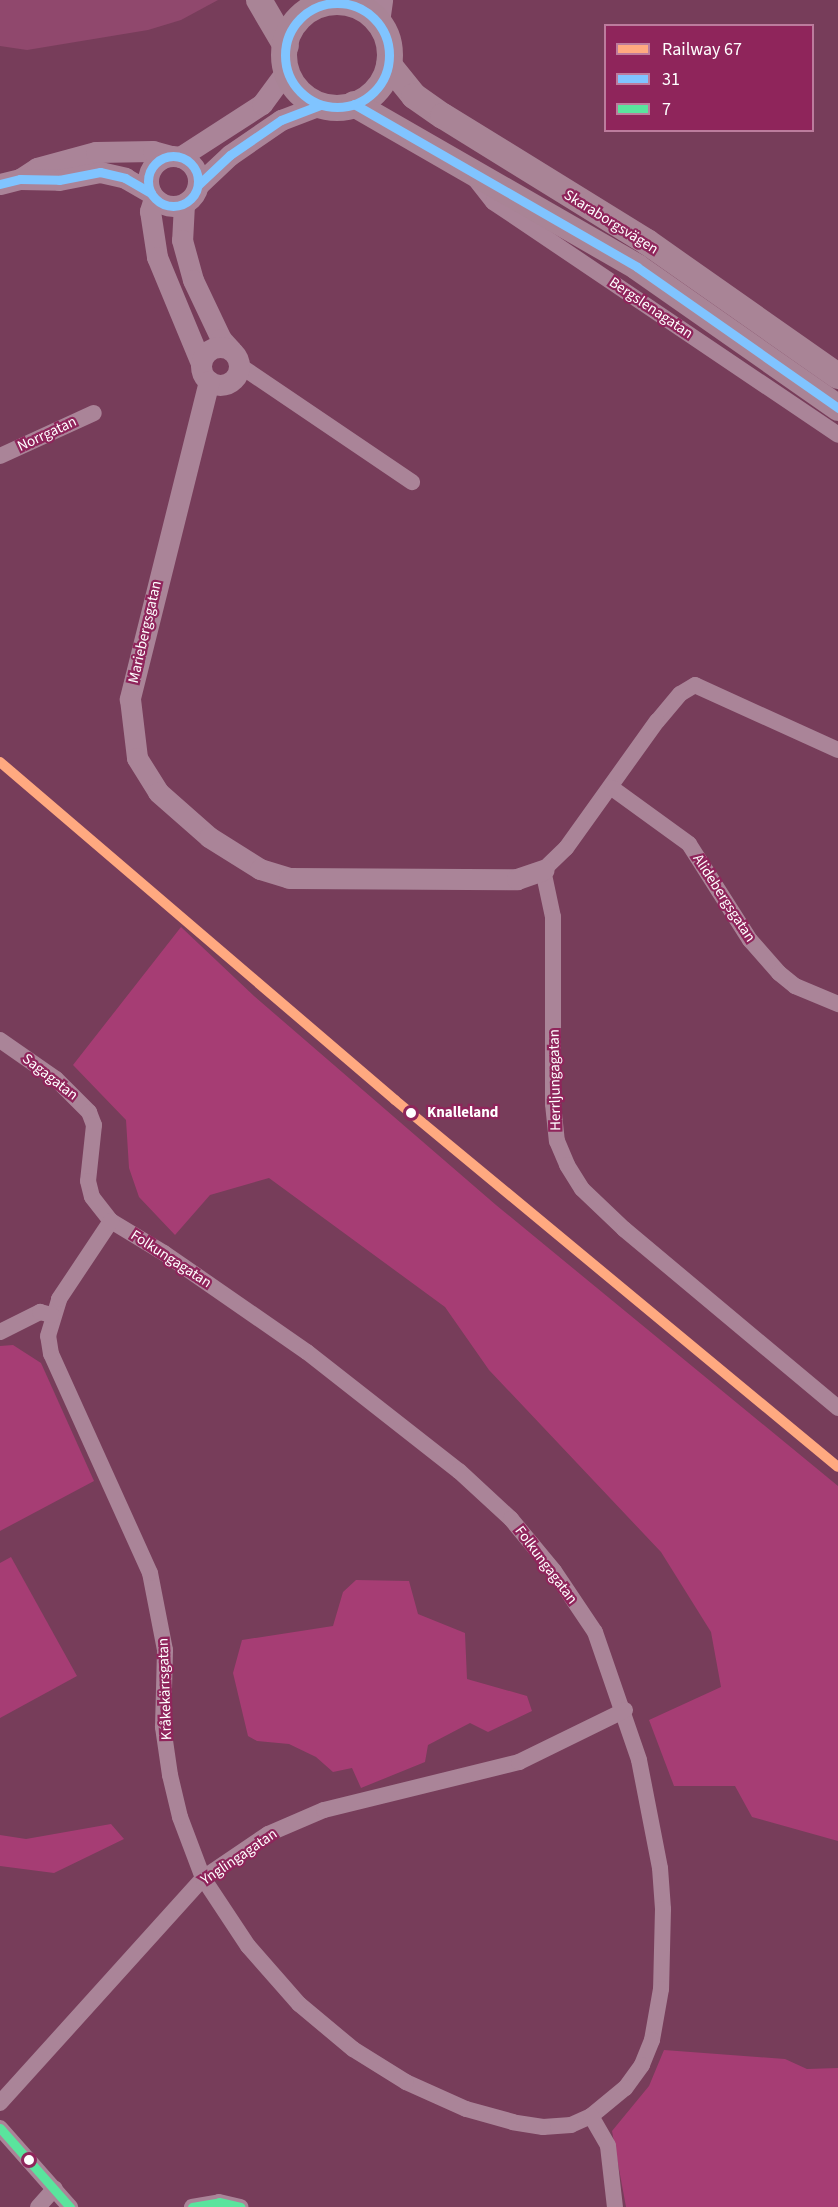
<!DOCTYPE html>
<meta charset="utf-8">
<style>
body{margin:0}
#map{position:relative;width:838px;height:2207px;overflow:hidden;background:#773d5a;font-family:"Source Sans 3",sans-serif}
div>[style]{position:absolute}
.green>*{inset:0;background:#a63d74}
.water>*{inset:0;background:#90486d}
.minor>*{height:16px;margin:-8px;padding:0 8px;transform-origin:8px;border-radius:8px;background:#aa8498}
.tertiary>*{height:21px;margin:-10.5px;padding:0 10.5px;transform-origin:10.5px;border-radius:10.5px;background:#aa8498}
.tertiary>.ring{margin:-10.5px;padding:0;box-sizing:content-box;background:none;border:21px solid #aa8498;border-radius:50%}
.primary>*{height:26px;margin:-13px;padding:0 13px;transform-origin:13px;border-radius:13px;background:#a98496}
.primary>.ring{margin:-13px;padding:0;box-sizing:content-box;background:none;border:26px solid #a98496;border-radius:50%}
.bus-1>*{height:9px;margin:-4.5px;padding:0 4.5px;transform-origin:4.5px;border-radius:4.5px;background:#80c4ff}
.bus-1>.ring{margin:-4.5px;padding:0;box-sizing:content-box;background:none;border:9px solid #80c4ff;border-radius:50%}
.bus-2>*{height:9px;margin:-4.5px;padding:0 4.5px;transform-origin:4.5px;border-radius:4.5px;background:#5ae49d}
.rail-1>*{height:10px;margin:-5px;padding:0 5px;transform-origin:5px;border-radius:5px;background:#ffa980}
.dots>*{width:16px;height:16px;translate:-50% -50%;box-sizing:border-box;border:3px solid #8f255b;border-radius:50%}
span{translate:-50% -50%;white-space:nowrap;text-align:center;line-height:1.15;-webkit-text-stroke:4.5px #8f255b;paint-order:stroke}
.street-label{font-size:15px;color:#fff}
.stop-label{font-size:15px;color:#fff;font-weight:700}
.left{translate:0 -50%;text-align:left}
.legend{position:absolute;left:604px;top:24px;width:210px;height:108px;box-sizing:border-box;background:#8f255b;border:2px solid #bc7c9d;margin:0;padding:8px 10px;list-style:none;font-size:18px;color:#fff}
.legend li{display:flex;align-items:center;gap:12px;height:30px}
.legend b{width:30px;border:2px solid #bc7c9d}
</style>
<div id="map">
<div class="green">
<div style="clip-path:polygon(181px 927px,254px 996px,496px 1205px,838px 1486px,838px 1841px,752px 1817px,735px 1786px,674px 1786px,649px 1720px,721px 1687px,711px 1632px,661px 1552px,489px 1370px,445px 1307px,269px 1178px,210px 1195px,175px 1235px,139px 1197px,129px 1168px,126px 1120px,73px 1065px)"></div>
<div style="clip-path:polygon(13px 1345px,41px 1363px,94px 1481px,0 1531px,0 1346px)"></div>
<div style="clip-path:polygon(11px 1557px,77px 1676px,0 1718px,0 1563px)"></div>
<div style="clip-path:polygon(356px 1580px,409px 1581px,418px 1614px,465px 1633px,467px 1679px,527px 1696px,532px 1711px,488px 1732px,470px 1723px,428px 1745px,425px 1762px,361px 1788px,352px 1768px,333px 1772px,316px 1757px,289px 1744px,257px 1741px,248px 1736px,233px 1673px,242px 1640px,333px 1626px,343px 1592px)"></div>
<div style="clip-path:polygon(111px 1824px,124px 1839px,54px 1873px,0 1866px,0 1835px,26px 1839px)"></div>
<div style="clip-path:polygon(664px 2050px,785px 2059px,807px 2069px,838px 2068px,838px 2207px,626px 2207px,612px 2131px,649px 2086px)"></div>
</div>
<div class="water">
<div style="clip-path:polygon(0 0,218px 0,181px 20px,148px 30px,27px 50px,0 46px)"></div>
</div>
<div class="minor">
<div style="left:475px;top:179px;width:29px;rotate:52deg"></div>
<div style="left:493px;top:202px;width:416px;rotate:34deg"></div>
<div style="left:239px;top:365px;width:209px;rotate:34.1deg"></div>
<div style="left:0;top:456px;width:103px;rotate:-24.6deg"></div>
<div style="left:838px;top:750px;width:157px;rotate:-155.6deg"></div>
<div style="left:695px;top:685px;width:17px;rotate:149deg"></div>
<div style="left:680px;top:694px;width:35px;rotate:130deg"></div>
<div style="left:657px;top:721px;width:156px;rotate:125.6deg"></div>
<div style="left:566px;top:848px;width:32px;rotate:136deg"></div>
<div style="left:543px;top:870px;width:48px;rotate:78deg"></div>
<div style="left:553px;top:917px;width:187px;rotate:90deg"></div>
<div style="left:553px;top:1104px;width:37px;rotate:84deg"></div>
<div style="left:557px;top:1141px;width:26px;rotate:67deg"></div>
<div style="left:567px;top:1165px;width:28px;rotate:58deg"></div>
<div style="left:582px;top:1189px;width:58px;rotate:43.6deg"></div>
<div style="left:624px;top:1229px;width:279px;rotate:39.9deg"></div>
<div style="left:612px;top:788px;width:95px;rotate:36deg"></div>
<div style="left:689px;top:844px;width:114px;rotate:57.6deg"></div>
<div style="left:750px;top:940px;width:44px;rotate:48.7deg"></div>
<div style="left:779px;top:973px;width:21px;rotate:39deg"></div>
<div style="left:795px;top:986px;width:47px;rotate:22.7deg"></div>
<div style="left:0;top:1040px;width:68px;rotate:34.9deg"></div>
<div style="left:56px;top:1079px;width:47px;rotate:45deg"></div>
<div style="left:89px;top:1112px;width:14px;rotate:69deg"></div>
<div style="left:94px;top:1125px;width:56px;rotate:96.1deg"></div>
<div style="left:88px;top:1181px;width:16px;rotate:76deg"></div>
<div style="left:92px;top:1197px;width:31px;rotate:52deg"></div>
<div style="left:111px;top:1221px;width:62px;rotate:31.1deg"></div>
<div style="left:164px;top:1253px;width:174px;rotate:34.7deg"></div>
<div style="left:307px;top:1352px;width:193px;rotate:38.1deg"></div>
<div style="left:459px;top:1471px;width:71px;rotate:42.7deg"></div>
<div style="left:511px;top:1519px;width:67px;rotate:50.4deg"></div>
<div style="left:554px;top:1571px;width:73px;rotate:56.1deg"></div>
<div style="left:595px;top:1632px;width:135px;rotate:71deg"></div>
<div style="left:639px;top:1760px;width:110px;rotate:79deg"></div>
<div style="left:660px;top:1868px;width:41px;rotate:85.8deg"></div>
<div style="left:663px;top:1909px;width:80px;rotate:91.4deg"></div>
<div style="left:661px;top:1989px;width:52px;rotate:100deg"></div>
<div style="left:652px;top:2040px;width:27px;rotate:112deg"></div>
<div style="left:642px;top:2065px;width:29px;rotate:126deg"></div>
<div style="left:625px;top:2088px;width:44px;rotate:140.5deg"></div>
<div style="left:591px;top:2116px;width:22px;rotate:156deg"></div>
<div style="left:571px;top:2125px;width:28px;rotate:176deg"></div>
<div style="left:543px;top:2127px;width:30px;rotate:-171deg"></div>
<div style="left:513px;top:2122px;width:49px;rotate:-164.5deg"></div>
<div style="left:466px;top:2109px;width:66px;rotate:-155.8deg"></div>
<div style="left:406px;top:2082px;width:62px;rotate:-148.1deg"></div>
<div style="left:353px;top:2049px;width:70px;rotate:-140.2deg"></div>
<div style="left:299px;top:2004px;width:77px;rotate:-131.3deg"></div>
<div style="left:248px;top:1946px;width:82px;rotate:-123.5deg"></div>
<div style="left:203px;top:1878px;width:65px;rotate:-110.7deg"></div>
<div style="left:180px;top:1817px;width:43px;rotate:-103.4deg"></div>
<div style="left:170px;top:1775px;width:49px;rotate:-98.3deg"></div>
<div style="left:163px;top:1727px;width:77px;rotate:-88.5deg"></div>
<div style="left:165px;top:1650px;width:78px;rotate:-101deg"></div>
<div style="left:150px;top:1573px;width:240px;rotate:-114.3deg"></div>
<div style="left:51px;top:1354px;width:18px;rotate:-99deg"></div>
<div style="left:48px;top:1336px;width:39px;rotate:-73deg"></div>
<div style="left:59px;top:1299px;width:94px;rotate:-56.3deg"></div>
<div style="left:0;top:1332px;width:45px;rotate:-26.6deg"></div>
<div style="left:40px;top:1312px;width:12px;rotate:14deg"></div>
<div style="left:0;top:2103px;width:303px;rotate:-47.9deg"></div>
<div style="left:203px;top:1878px;width:78px;rotate:-34.1deg"></div>
<div style="left:268px;top:1834px;width:61px;rotate:-23.2deg"></div>
<div style="left:324px;top:1810px;width:201px;rotate:-13.8deg"></div>
<div style="left:519px;top:1762px;width:118px;rotate:-26.1deg"></div>
<div style="left:591px;top:2116px;width:34px;rotate:60deg"></div>
<div style="left:608px;top:2146px;width:61px;rotate:83.5deg"></div>
<div style="left:0;top:2128px;width:106px;rotate:48.5deg"></div>
<div style="left:38px;top:2207px;width:25px;rotate:-48deg"></div>
<div style="left:192px;top:2207px;width:27px;rotate:-10deg"></div>
<div style="left:219px;top:2202px;width:22px;rotate:13deg"></div>
</div>
<div class="tertiary">
<div style="left:342px;top:2px;width:3px;rotate:-45deg"></div>
<div style="left:379px;top:22px;width:22px;rotate:-82deg"></div>
<div class="ring" style="left:148px;top:156px;width:29px;height:29px"></div>
<div style="left:180px;top:157px;width:98px;rotate:-32.9deg"></div>
<div style="left:262px;top:104px;width:42px;rotate:-53.7deg"></div>
<div style="left:20px;top:179px;width:20px;rotate:-33deg"></div>
<div style="left:37px;top:168px;width:61px;rotate:-15.2deg"></div>
<div style="left:96px;top:152px;width:57px;rotate:-1deg"></div>
<div style="left:153px;top:151px;width:18px;rotate:16deg"></div>
<div style="left:0;top:184px;width:21px;rotate:-14deg"></div>
<div style="left:20px;top:179px;width:39px;rotate:1deg"></div>
<div style="left:59px;top:180px;width:42px;rotate:-11deg"></div>
<div style="left:100px;top:172px;width:26px;rotate:13deg"></div>
<div style="left:125px;top:178px;width:30px;rotate:30deg"></div>
<div style="left:198px;top:185px;width:44px;rotate:-43.2deg"></div>
<div style="left:230px;top:155px;width:62px;rotate:-34.5deg"></div>
<div style="left:281px;top:120px;width:42px;rotate:-21deg"></div>
<div style="left:154px;top:198px;width:14px;rotate:107deg"></div>
<div style="left:150px;top:211px;width:47px;rotate:81.3deg"></div>
<div style="left:157px;top:257px;width:115px;rotate:67.5deg"></div>
<div style="left:184px;top:204px;width:36px;rotate:93deg"></div>
<div style="left:182px;top:240px;width:41px;rotate:74.6deg"></div>
<div style="left:193px;top:280px;width:65px;rotate:64.6deg"></div>
<div style="left:221px;top:339px;width:15px;rotate:48deg"></div>
<div class="ring" style="left:201px;top:347px;width:17px;height:17px"></div>
<div style="left:209px;top:381px;width:328px;rotate:104deg"></div>
<div style="left:130px;top:699px;width:59px;rotate:83.2deg"></div>
<div style="left:137px;top:758px;width:40px;rotate:58deg"></div>
<div style="left:158px;top:792px;width:68px;rotate:41.4deg"></div>
<div style="left:209px;top:837px;width:60px;rotate:32.1deg"></div>
<div style="left:260px;top:869px;width:30px;rotate:17deg"></div>
<div style="left:289px;top:878px;width:228px;rotate:0.3deg"></div>
<div style="left:517px;top:879px;width:28px;rotate:-19deg"></div>
</div>
<div class="primary">
<div style="left:259px;top:0;width:53px;rotate:59.6deg"></div>
<div class="ring" style="left:284px;top:2px;width:80px;height:80px"></div>
<div style="left:389px;top:65px;width:40px;rotate:51deg"></div>
<div style="left:414px;top:96px;width:35px;rotate:35deg"></div>
<div style="left:443px;top:116px;width:240px;rotate:31.7deg"></div>
<div style="left:647px;top:242px;width:233px;rotate:35.1deg"></div>
<div style="left:354px;top:104px;width:327px;rotate:29.9deg"></div>
<div style="left:637px;top:267px;width:246px;rotate:35deg"></div>
</div>
<div class="bus-1">
<div class="ring" style="left:285px;top:3px;width:95px;height:95px"></div>
<div style="left:354px;top:104px;width:327px;rotate:29.9deg"></div>
<div style="left:637px;top:267px;width:246px;rotate:35deg"></div>
<div class="ring" style="left:148px;top:156px;width:41px;height:41px"></div>
<div style="left:0;top:184px;width:21px;rotate:-14deg"></div>
<div style="left:20px;top:179px;width:39px;rotate:1deg"></div>
<div style="left:59px;top:180px;width:42px;rotate:-11deg"></div>
<div style="left:100px;top:172px;width:26px;rotate:13deg"></div>
<div style="left:125px;top:178px;width:30px;rotate:30deg"></div>
<div style="left:198px;top:185px;width:44px;rotate:-43.2deg"></div>
<div style="left:230px;top:155px;width:62px;rotate:-34.5deg"></div>
<div style="left:281px;top:120px;width:42px;rotate:-21deg"></div>
</div>
<div class="bus-2">
<div style="left:0;top:2128px;width:106px;rotate:48.5deg"></div>
<div style="left:192px;top:2207px;width:27px;rotate:-10deg"></div>
<div style="left:219px;top:2202px;width:22px;rotate:13deg"></div>
</div>
<div class="rail-1">
<div style="left:0;top:762px;width:520px;rotate:40.55deg"></div>
<div style="left:395px;top:1100px;width:575px;rotate:39.64deg"></div>
</div>
<div class="dots">
<div style="left:411px;top:1113px;background:#fff"></div>
<div style="left:29px;top:2160px;background:#fff"></div>
</div>
<div class="street-label">
<span style="left:611px;top:222px;rotate:32deg">Skaraborgsvägen</span>
<span style="left:651px;top:308px;rotate:34deg">Bergslenagatan</span>
<span style="left:47px;top:434px;rotate:-25deg">Norrgatan</span>
<span style="left:145px;top:632px;rotate:-77deg">Mariebergsgatan</span>
<span style="left:724px;top:898px;rotate:57deg">Alidebergsgatan</span>
<span style="left:50px;top:1077px;rotate:38deg">Sagagatan</span>
<span style="left:555px;top:1080px;rotate:-91deg">Herrljungagatan</span>
<span style="left:171px;top:1259px;rotate:33deg">Folkungagatan</span>
<span style="left:546px;top:1565px;rotate:53deg">Folkungagatan</span>
<span style="left:165px;top:1689px;rotate:-92deg">Kråkekärrsgatan</span>
<span style="left:239px;top:1857px;rotate:-34deg">Ynglingagatan</span>
</div>
<div class="stop-label">
<span class="left" style="left:427px;top:1113px">Knalleland</span>
</div>
<ul class="legend">
<li><b style="height:8px;background:#ffa980"></b>Railway 67</li>
<li><b style="height:8px;background:#80c4ff"></b>31</li>
<li><b style="height:8px;background:#5ae49d"></b>7</li>
</ul>
</div>
